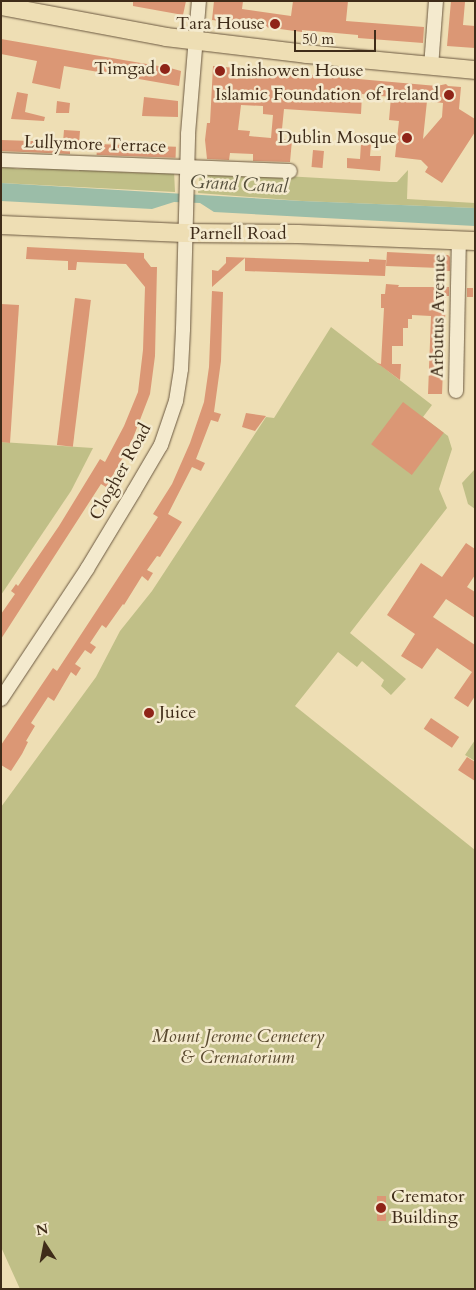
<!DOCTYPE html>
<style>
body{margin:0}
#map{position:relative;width:476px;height:1290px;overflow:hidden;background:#eedeb4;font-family:Cardo,serif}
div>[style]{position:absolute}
.green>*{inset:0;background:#c0bf87}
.water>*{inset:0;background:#9bbda8}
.building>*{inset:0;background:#db9775;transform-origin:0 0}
.roads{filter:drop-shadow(0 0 1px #6b5840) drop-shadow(0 0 1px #6b5840)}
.minor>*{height:14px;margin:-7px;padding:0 7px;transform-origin:7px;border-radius:7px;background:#f4eace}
.major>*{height:18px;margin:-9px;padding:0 9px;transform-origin:9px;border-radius:9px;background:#eedeb4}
.dots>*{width:14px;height:14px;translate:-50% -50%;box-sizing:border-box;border:2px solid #f4eace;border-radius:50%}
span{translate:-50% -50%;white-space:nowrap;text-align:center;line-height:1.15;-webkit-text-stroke:5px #f4eace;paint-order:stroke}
.poi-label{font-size:18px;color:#3f2c19}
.right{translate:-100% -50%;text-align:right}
.left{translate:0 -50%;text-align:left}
.street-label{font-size:18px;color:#3f2c19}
.park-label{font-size:18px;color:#59492f;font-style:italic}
.water-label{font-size:19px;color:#56503d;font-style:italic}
.frame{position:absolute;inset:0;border:2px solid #3f2c19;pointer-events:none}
.north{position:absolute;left:20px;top:1220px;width:50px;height:50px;-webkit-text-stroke:4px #f4eace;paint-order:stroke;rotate:349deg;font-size:14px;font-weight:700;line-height:20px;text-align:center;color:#3f2c19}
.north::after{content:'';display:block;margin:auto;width:18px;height:22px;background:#3f2c19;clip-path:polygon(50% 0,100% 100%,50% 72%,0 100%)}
.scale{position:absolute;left:294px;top:30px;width:82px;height:22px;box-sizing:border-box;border:2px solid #3f2c19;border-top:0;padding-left:6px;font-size:15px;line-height:18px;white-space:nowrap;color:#3f2c19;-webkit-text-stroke:4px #f4eace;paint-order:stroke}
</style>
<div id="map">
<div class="green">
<div style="clip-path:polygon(1px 165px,17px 169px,31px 168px,34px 165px,67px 166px,68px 170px,79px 171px,80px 168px,95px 168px,97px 171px,144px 173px,151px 169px,174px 171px,175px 192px,1px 183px)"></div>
<div style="clip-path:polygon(408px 170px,407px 199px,475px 203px,475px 208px,302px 201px,198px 193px,200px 171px,390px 182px,397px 182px)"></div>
<div style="clip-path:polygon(331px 327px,432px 405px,423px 417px,448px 436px,452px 449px,439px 489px,447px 508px,350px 633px,406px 679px,391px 695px,381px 686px,384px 680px,362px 661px,357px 667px,338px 652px,295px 706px,475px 850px,475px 1289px,20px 1289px,1px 1247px,1px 807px,96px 677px,120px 631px,152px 591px,266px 417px,274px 418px)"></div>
<div style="clip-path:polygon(1px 442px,93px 448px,71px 491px,1px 595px)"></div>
<div style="clip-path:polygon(475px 469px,475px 509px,468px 504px,462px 483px)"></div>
<div style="clip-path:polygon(475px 740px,475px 761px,465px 755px)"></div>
</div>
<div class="water">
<div style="clip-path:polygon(1px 183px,302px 201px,475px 208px,475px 226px,214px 212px,200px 203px,174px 202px,152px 209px,1px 201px)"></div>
</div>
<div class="building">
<div style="clip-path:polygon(133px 1px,186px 1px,183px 15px,133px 6px)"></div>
<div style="clip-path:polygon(214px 1px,243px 1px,242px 9px,291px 16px,293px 1px,348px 1px,346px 21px,424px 27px,423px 43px,358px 38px,358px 35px,302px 30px,302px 32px,212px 20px)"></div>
<div style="clip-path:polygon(451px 1px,465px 2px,463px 25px,475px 26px,475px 48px,447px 46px)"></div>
<div style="clip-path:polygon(1px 39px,170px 68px,181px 71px,179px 86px,64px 66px,60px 89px,32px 83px,37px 61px,1px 54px)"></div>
<div style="clip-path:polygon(evenodd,213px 66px,437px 86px,446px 84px,448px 86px,461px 87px,459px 109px,475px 119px,475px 132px,442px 183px,425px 172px,428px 167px,421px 160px,395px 157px,399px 121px,389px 120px,391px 97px,362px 94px,361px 114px,284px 109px,281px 139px,292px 140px,290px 162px,253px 161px,253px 154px,230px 153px,229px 160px,207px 159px,205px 140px,207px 123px,210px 123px,213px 66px,427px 101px,443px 103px,442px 117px,423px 139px,427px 101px,213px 66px,241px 105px,263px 106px,263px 114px,273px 115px,271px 138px,249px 136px,250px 131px,238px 130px,241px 105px)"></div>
<div style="clip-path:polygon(17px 92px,28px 94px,25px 112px,45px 117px,44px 121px,11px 119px)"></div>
<div style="clip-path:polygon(144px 97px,178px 101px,178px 117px,142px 116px)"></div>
<div style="clip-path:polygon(57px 101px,70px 103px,69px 113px,56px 113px)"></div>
<div style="clip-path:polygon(64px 130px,80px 131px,79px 144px,70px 144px,70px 154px,1px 151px,1px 140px,63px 142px)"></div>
<div style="clip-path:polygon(361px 143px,371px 144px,370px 156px,381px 156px,380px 171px,347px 168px,347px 158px,360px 159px)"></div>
<div style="left:97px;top:144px;width:79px;height:11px;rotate:2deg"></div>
<div style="left:313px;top:150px;width:11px;height:17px;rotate:5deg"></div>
<div style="clip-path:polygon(27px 247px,144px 253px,144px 258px,151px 267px,157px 267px,155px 356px,150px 394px,133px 438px,121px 461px,106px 487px,101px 484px,1px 639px,1px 614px,15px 594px,11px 591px,16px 584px,18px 586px,59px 526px,100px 459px,105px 462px,124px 426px,138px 392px,143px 350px,145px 287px,126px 264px,77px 262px,76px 270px,68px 270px,68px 261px,26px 259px)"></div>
<div style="clip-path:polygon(387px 252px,448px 255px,450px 257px,450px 271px,440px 271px,440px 268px,386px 266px)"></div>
<div style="clip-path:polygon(226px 257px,369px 262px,369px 259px,386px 260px,385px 276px,245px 271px,245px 258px,212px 287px,212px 270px,218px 271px,226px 263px)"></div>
<div style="clip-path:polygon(386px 284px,399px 285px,398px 287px,449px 287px,449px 296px,446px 296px,442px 394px,428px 394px,431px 316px,412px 315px,412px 319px,408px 319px,408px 328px,403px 328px,403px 346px,392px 346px,392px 364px,401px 364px,400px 380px,377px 363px,381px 364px,384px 308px,381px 308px,381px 294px,385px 294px)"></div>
<div style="left:467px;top:288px;width:6px;height:9px"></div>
<div style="clip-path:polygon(212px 291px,223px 292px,221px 361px,214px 412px,221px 414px,218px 422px,211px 420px,196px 459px,205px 463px,201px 471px,192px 467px,168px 514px,182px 522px,160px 557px,157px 556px,147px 570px,153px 573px,148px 581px,142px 576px,124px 605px,123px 604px,106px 628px,102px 625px,90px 643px,96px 647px,91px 654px,85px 650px,75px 664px,81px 668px,76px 676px,71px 672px,54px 701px,48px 697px,31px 723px,35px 726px,26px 741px,28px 742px,22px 754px,11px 771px,1px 765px,1px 745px,53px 668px,57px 671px,158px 517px,153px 514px,172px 484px,190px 443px,204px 402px,209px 367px)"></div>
<div style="left:75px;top:298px;width:16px;height:148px;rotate:7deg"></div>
<div style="clip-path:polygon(1px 304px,19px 305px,10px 443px,1px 442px)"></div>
<div style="left:403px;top:402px;width:51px;height:53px;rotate:37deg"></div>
<div style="clip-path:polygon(246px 413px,266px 416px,255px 431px,242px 427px)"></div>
<div style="clip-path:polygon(466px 543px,475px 549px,475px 575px,467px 587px,475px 592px,475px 618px,446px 599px,433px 617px,475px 645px,475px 696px,468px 707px,454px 698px,472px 672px,437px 648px,422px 669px,401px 656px,415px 634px,387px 615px,421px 563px,442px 577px)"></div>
<div style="left:431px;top:718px;width:34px;height:13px;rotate:34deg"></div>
<div style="clip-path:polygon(467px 757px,475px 762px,475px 781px,458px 770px)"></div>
<div style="left:377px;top:1196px;width:9px;height:25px"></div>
</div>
<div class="roads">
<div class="minor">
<div style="left:431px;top:67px;width:66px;rotate:-85.7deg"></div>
<div style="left:1px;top:160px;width:289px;rotate:2.2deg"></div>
<div style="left:456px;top:391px;width:150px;rotate:-88.9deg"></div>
<div style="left:1px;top:699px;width:156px;rotate:-56.5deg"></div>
<div style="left:87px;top:569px;width:91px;rotate:-58.9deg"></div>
<div style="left:134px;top:491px;width:53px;rotate:-59.6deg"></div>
<div style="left:161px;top:445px;width:46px;rotate:-71.2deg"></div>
<div style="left:176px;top:401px;width:32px;rotate:-81deg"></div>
<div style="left:181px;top:369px;width:40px;rotate:-87.1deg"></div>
<div style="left:183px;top:329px;width:195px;rotate:-88.5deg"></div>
<div style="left:188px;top:134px;width:133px;rotate:-85.3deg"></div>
</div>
<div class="major">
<div style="left:1px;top:6px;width:168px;rotate:10.6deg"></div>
<div style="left:166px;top:37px;width:141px;rotate:6.9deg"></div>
<div style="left:306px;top:54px;width:170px;rotate:5.4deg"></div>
<div style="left:1px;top:225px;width:183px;rotate:2.5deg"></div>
<div style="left:184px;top:233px;width:114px;rotate:0.5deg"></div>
<div style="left:298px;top:234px;width:177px;rotate:2.3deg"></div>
</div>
</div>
<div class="dots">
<div style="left:275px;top:24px;background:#8f2418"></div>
<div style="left:165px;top:69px;background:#8f2418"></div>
<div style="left:220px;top:71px;background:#8f2418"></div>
<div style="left:449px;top:95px;background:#8f2418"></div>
<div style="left:407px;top:138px;background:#8f2418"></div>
<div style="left:149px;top:713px;background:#8f2418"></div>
<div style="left:381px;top:1208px;background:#8f2418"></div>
</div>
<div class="poi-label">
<span class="right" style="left:265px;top:24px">Tara House</span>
<span class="right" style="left:155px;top:69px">Timgad</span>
<span class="left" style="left:230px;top:71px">Inishowen House</span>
<span class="right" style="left:439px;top:95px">Islamic Foundation of Ireland</span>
<span class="right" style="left:397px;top:138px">Dublin Mosque</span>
<span class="left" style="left:159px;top:713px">Juice</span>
<span class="left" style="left:391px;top:1208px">Cremator<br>Building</span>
</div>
<div class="street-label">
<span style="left:95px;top:145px;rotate:2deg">Lullymore Terrace</span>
<span style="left:238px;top:234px">Parnell Road</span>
<span style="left:439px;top:316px;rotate:-89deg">Arbutus Avenue</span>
<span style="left:121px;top:472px;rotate:-61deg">Clogher Road</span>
</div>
<div class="park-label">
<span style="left:238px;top:1048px">Mount Jerome Cemetery<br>&amp; Crematorium</span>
</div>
<div class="water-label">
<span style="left:239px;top:185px;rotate:3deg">Grand Canal</span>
</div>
<div class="frame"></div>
<div class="north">N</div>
<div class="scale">50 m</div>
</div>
